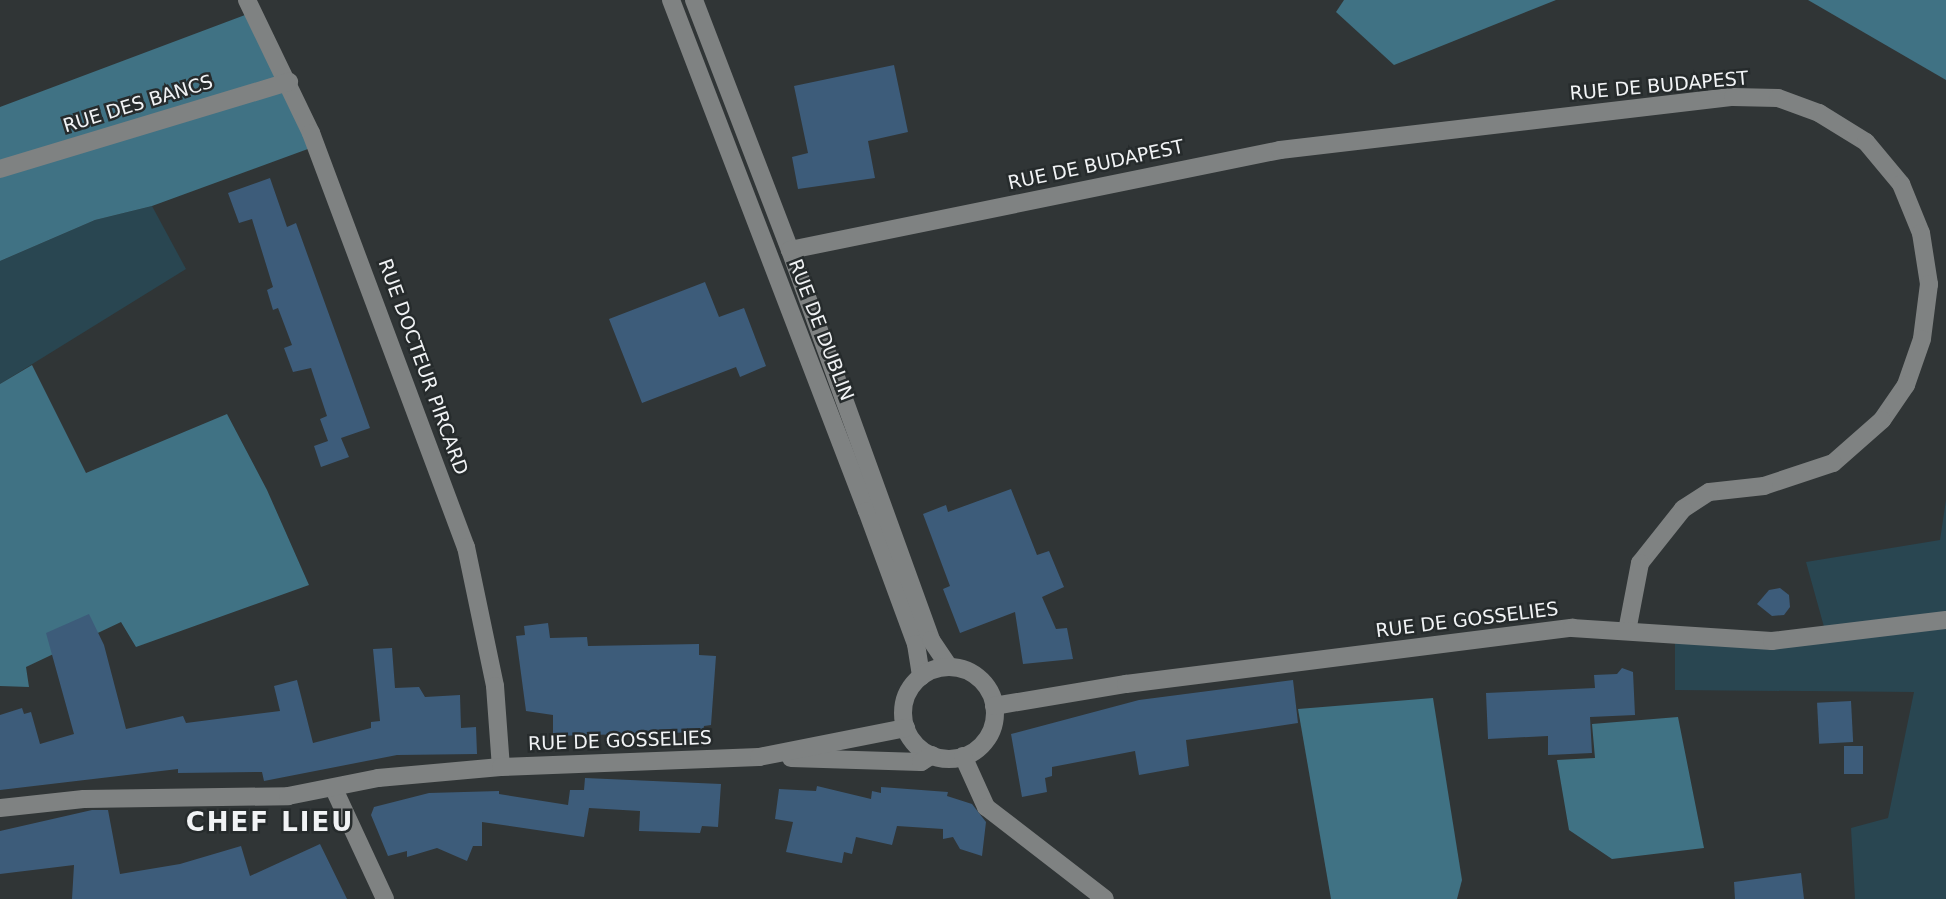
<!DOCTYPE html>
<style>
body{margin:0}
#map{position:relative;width:1946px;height:899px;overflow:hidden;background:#303536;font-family:"DejaVu Sans",sans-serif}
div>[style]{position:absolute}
.green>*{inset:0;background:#294651}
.forest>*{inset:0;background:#407284}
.building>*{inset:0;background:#3d5c7a;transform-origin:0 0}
.minor>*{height:18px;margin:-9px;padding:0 9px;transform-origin:9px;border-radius:9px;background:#7f8282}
.minor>.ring{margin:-9px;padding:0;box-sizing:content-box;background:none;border:18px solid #7f8282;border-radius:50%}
span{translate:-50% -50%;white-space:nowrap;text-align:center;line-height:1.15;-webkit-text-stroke:5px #262b2c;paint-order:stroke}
.street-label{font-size:19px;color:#f1f3f5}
.district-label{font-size:26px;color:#f1f3f5;font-weight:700;letter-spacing:2px}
</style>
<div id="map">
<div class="green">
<div style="clip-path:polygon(152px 206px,186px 269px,0 384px,0 261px,95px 220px)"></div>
<div style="clip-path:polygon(1946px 500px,1946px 899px,1855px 899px,1851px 828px,1888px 818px,1914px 692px,1675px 690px,1675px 634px,1826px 634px,1806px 562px,1940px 540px)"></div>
</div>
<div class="forest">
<div style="clip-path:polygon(1344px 0,1556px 0,1394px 65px,1336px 12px)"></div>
<div style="clip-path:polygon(1808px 0,1946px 0,1946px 80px)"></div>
<div style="clip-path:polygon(253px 12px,316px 146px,152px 206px,95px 220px,0 261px,0 107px)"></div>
<div style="clip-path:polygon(32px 365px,86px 473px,227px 414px,267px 490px,309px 585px,136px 647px,121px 622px,26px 667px,29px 687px,0 686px,0 384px)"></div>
<div style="clip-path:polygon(1433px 698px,1462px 880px,1457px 899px,1331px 899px,1298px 709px)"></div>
<div style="clip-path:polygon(1678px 717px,1704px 848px,1612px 859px,1569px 830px,1557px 760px,1595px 758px,1592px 724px)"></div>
</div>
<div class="building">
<div style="clip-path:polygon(894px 65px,908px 132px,868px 141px,875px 178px,798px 189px,792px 157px,808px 153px,794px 86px)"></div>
<div style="clip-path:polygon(270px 178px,287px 227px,296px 223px,370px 428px,341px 438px,349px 457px,321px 467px,314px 446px,328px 441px,320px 419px,327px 416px,311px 368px,293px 372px,284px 348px,292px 345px,278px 308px,273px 310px,267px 290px,273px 287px,252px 219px,239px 223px,228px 193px)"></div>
<div style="clip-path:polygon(705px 282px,719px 317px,744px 308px,766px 366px,740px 377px,736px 367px,642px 403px,609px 319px)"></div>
<div style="clip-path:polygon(1011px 489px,1037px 555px,1049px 551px,1064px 587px,1042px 597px,1056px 629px,1067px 628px,1073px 659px,1023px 664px,1015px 612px,960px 633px,943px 589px,950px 586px,923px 514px,946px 505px,948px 512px)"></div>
<div style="clip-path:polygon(1780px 588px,1789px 595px,1790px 607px,1784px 615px,1772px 616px,1757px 604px,1769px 590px)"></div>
<div style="clip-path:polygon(89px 614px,104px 645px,126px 729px,183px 716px,186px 723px,280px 711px,274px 686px,297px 680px,313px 743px,371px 728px,371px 722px,380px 721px,373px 649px,392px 648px,395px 688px,419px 687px,425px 697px,460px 695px,461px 728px,476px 727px,477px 754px,397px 755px,264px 781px,262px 772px,178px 773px,178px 769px,0 790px,0 715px,22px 708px,24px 714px,31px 712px,40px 744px,74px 734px,46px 633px)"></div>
<div style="clip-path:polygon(548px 623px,550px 638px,587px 637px,588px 646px,699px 644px,699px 655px,716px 656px,711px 725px,704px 726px,703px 732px,553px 736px,553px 715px,526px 711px,516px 636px,525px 635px,524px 626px)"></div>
<div style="clip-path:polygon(1622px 668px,1633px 672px,1635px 715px,1590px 717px,1592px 753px,1548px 755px,1548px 736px,1488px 739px,1486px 693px,1595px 688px,1594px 675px,1617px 674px)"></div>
<div style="clip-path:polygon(1293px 680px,1298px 723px,1186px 740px,1189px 766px,1139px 775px,1135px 751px,1052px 767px,1052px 776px,1045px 778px,1047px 792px,1022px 797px,1011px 734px,1139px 700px)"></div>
<div style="left:1851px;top:701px;width:41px;height:34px;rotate:87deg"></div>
<div style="left:1844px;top:746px;width:19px;height:28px"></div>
<div style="clip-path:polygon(585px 778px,721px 784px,718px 827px,702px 826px,700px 833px,639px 831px,640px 811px,589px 808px,584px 837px,482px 822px,482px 846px,473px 846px,467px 861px,437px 848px,407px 857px,407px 851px,388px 856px,371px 815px,374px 807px,429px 793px,499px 791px,499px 794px,568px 805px,570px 790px,584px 790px)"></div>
<div style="clip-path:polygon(817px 786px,871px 799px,872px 791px,881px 793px,881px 787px,948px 792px,947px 796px,972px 804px,986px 822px,982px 856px,960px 849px,953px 837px,943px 839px,943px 829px,897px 826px,892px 845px,856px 837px,852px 854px,844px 852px,842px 863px,786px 852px,793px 822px,775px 819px,779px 789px,816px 791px)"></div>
<div style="clip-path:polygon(92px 810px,108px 810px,120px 874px,180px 864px,241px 846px,250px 876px,320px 844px,347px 899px,72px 899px,74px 865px,0 874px,0 831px)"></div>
<div style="clip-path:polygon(1801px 873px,1804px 899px,1735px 899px,1734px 882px)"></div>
</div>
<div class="minor">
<div style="left:247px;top:0;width:148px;rotate:64.3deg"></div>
<div style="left:311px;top:133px;width:442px;rotate:69.5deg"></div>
<div style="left:466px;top:547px;width:142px;rotate:78.2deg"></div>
<div style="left:495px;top:686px;width:81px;rotate:85.8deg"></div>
<div style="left:671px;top:0;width:547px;rotate:69.02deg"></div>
<div style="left:867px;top:511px;width:142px;rotate:69.8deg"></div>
<div style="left:916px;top:644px;width:33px;rotate:81deg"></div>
<div style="left:694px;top:0;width:268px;rotate:69deg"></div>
<div style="left:790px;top:250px;width:415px;rotate:70.1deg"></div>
<div style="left:931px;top:640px;width:32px;rotate:56deg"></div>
<div style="left:0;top:169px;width:302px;rotate:-16.8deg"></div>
<div style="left:790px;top:250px;width:500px;rotate:-11.53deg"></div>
<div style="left:1280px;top:150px;width:456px;rotate:-6.7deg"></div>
<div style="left:1733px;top:97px;width:45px;rotate:1.3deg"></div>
<div style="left:1778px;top:98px;width:44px;rotate:20.1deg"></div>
<div style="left:1819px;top:113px;width:55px;rotate:31.7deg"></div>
<div style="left:1866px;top:142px;width:55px;rotate:50.2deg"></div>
<div style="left:1901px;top:184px;width:53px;rotate:67.8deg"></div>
<div style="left:1921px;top:233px;width:52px;rotate:81.1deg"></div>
<div style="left:1929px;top:284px;width:55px;rotate:97.3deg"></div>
<div style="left:1922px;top:339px;width:49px;rotate:109.2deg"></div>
<div style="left:1906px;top:385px;width:42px;rotate:124.4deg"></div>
<div style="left:1882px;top:420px;width:65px;rotate:138.7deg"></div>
<div style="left:1833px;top:463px;width:73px;rotate:161.6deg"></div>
<div style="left:1764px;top:486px;width:55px;rotate:173.8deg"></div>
<div style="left:1709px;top:492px;width:31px;rotate:147deg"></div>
<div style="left:1683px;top:509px;width:69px;rotate:128.5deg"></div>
<div style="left:1640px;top:563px;width:69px;rotate:100.8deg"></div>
<div class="ring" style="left:903px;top:667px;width:74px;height:74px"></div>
<div style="left:994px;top:706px;width:134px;rotate:-9.5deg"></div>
<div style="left:1126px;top:684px;width:450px;rotate:-7.2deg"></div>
<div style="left:1572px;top:628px;width:200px;rotate:3.7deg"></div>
<div style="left:1772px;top:641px;width:175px;rotate:-6.9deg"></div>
<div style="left:963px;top:756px;width:56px;rotate:65.7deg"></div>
<div style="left:986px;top:807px;width:150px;rotate:37.7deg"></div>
<div style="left:791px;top:758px;width:130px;rotate:1.8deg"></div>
<div style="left:921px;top:762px;width:13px;rotate:-32deg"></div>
<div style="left:334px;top:789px;width:121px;rotate:65.1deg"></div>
<div style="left:0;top:808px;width:84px;rotate:-6.1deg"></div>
<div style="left:84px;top:799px;width:204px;rotate:-0.8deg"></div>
<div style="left:288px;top:796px;width:92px;rotate:-11.3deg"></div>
<div style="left:378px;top:778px;width:123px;rotate:-5.1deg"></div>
<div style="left:501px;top:767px;width:258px;rotate:-2.2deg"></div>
<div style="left:759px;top:757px;width:150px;rotate:-11.2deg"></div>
</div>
<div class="street-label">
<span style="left:1659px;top:86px;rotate:-5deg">RUE DE BUDAPEST</span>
<span style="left:138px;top:104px;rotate:-17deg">RUE DES BANCS</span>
<span style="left:1096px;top:165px;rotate:-12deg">RUE DE BUDAPEST</span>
<span style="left:821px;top:330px;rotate:69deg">RUE DE DUBLIN</span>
<span style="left:423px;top:367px;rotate:70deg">RUE DOCTEUR PIRCARD</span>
<span style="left:1467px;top:620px;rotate:-7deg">RUE DE GOSSELIES</span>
<span style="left:620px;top:741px;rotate:-2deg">RUE DE GOSSELIES</span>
</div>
<div class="district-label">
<span style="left:270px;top:823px">CHEF LIEU</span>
</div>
</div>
